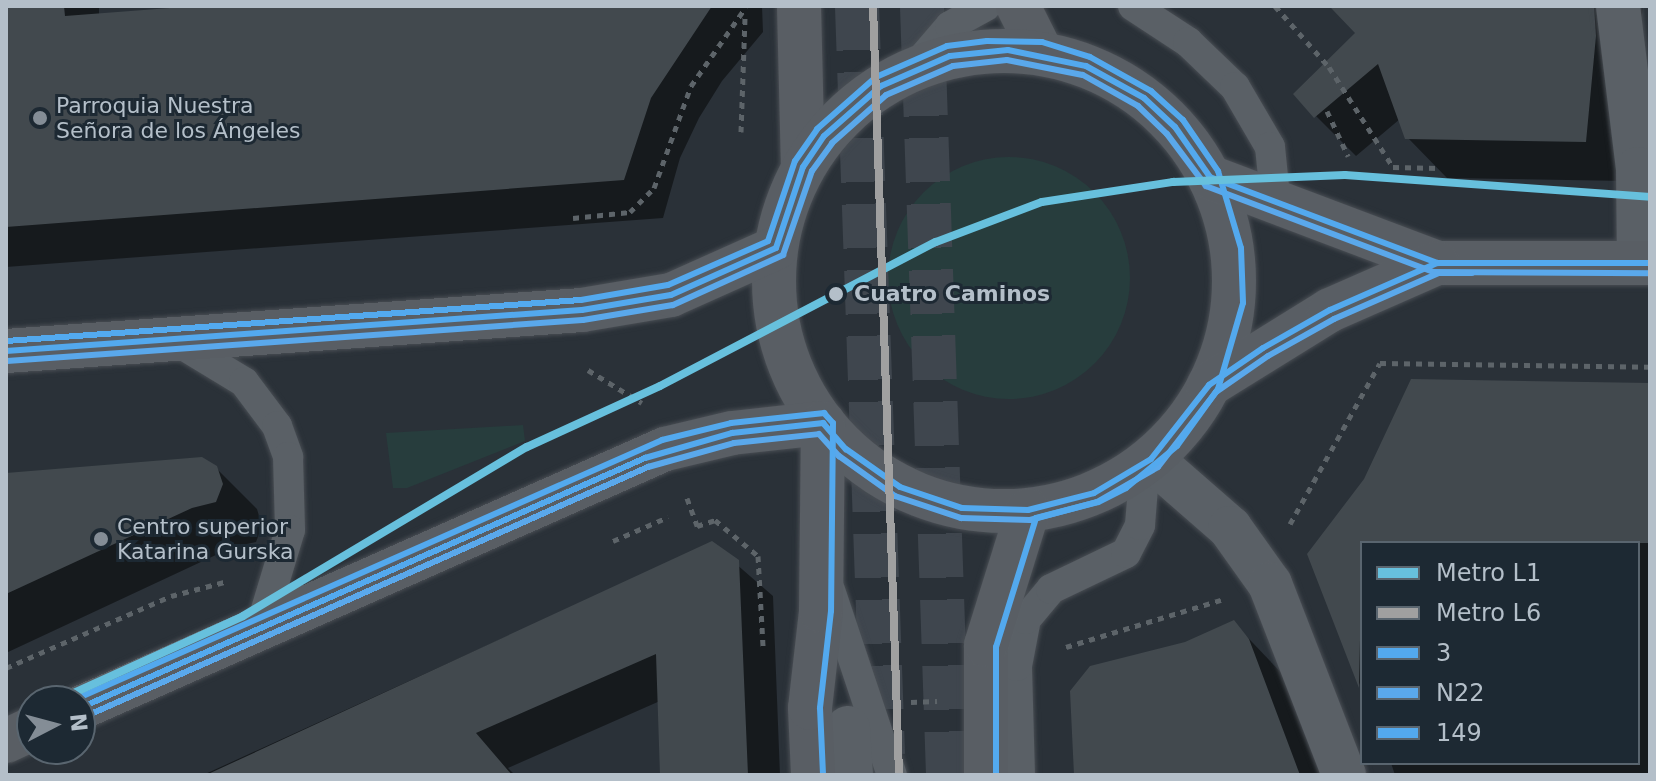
<!DOCTYPE html>
<meta charset="utf-8">
<style>
body{margin:0}
#map{position:relative;width:1656px;height:781px;overflow:hidden;background:#2a3138;font-family:"DejaVu Sans",sans-serif}
div>[style]{position:absolute}
.green>*{inset:0;background:#273d3d}
.round{border-radius:50%}
.shadow>*{inset:0;background:#0007}
.building>*{inset:0;background:#42494e}
.primary-tunnel>*{height:44px;margin-top:-22px;transform-origin:0;background:repeating-linear-gradient(90deg,#3f464e 0 44px,transparent 0 66px)}
.path>*{height:5px;margin-top:-2.5px;transform-origin:0;background:repeating-linear-gradient(90deg,#5d6469 0 6px,transparent 0 12px)}
.roads{filter:drop-shadow(0 0 2px #484d53) drop-shadow(0 0 2px #484d53)}
.lane>*{height:30px;margin:-15px;padding:0 15px;transform-origin:15px;border-radius:15px;background:#5a6066}
.street>*{height:44px;margin:-22px;padding:0 22px;transform-origin:22px;border-radius:22px;background:#5a6066}
.secondary>*{height:44px;margin:-22px;padding:0 22px;transform-origin:22px;border-radius:22px;background:#595e64}
.secondary>.ring{margin:-22px;padding:0;box-sizing:content-box;background:none;border:44px solid #595e64;border-radius:50%}
.bus-1>*{height:6px;margin:-3px;padding:0 3px;transform-origin:3px;border-radius:3px;background:#53a9ee}
.bus-2>*{height:6px;margin:-3px;padding:0 3px;transform-origin:3px;border-radius:3px;background:#5aa8eb}
.bus-3>*{height:6px;margin:-3px;padding:0 3px;transform-origin:3px;border-radius:3px;background:#53a9ee}
.metro-1>*{height:8px;margin:-4px;padding:0 4px;transform-origin:4px;border-radius:4px;background:#67c0dd}
.metro-2>*{height:8px;margin:-4px;padding:0 4px;transform-origin:4px;border-radius:4px;background:#a0a0a0}
.dots>*{width:22px;height:22px;translate:-50% -50%;box-sizing:border-box;border:4px solid #1d2933;border-radius:50%}
span{translate:-50% -50%;white-space:nowrap;text-align:center;line-height:1.15;-webkit-text-stroke:6px #1d2933;paint-order:stroke}
.poi-label{font-size:22px;color:#b4bfc9}
.left{translate:0 -50%;text-align:left}
.stop-label{font-size:22px;color:#b4bfc9;font-weight:700}
.frame{position:absolute;inset:0;border:8px solid #b4bfc9;pointer-events:none}
.legend{position:absolute;left:1360px;top:541px;width:280px;height:224px;box-sizing:border-box;background:#1d2933;border:2px solid #59656f;margin:0;padding:10px 14px;list-style:none;font-size:24px;color:#b4bfc9}
.legend li{display:flex;align-items:center;gap:16px;height:40px}
.legend b{width:40px;border:2px solid #59656f}
.north{position:absolute;left:16px;top:685px;width:80px;height:80px;box-sizing:border-box;background:#1d2933;border:2px solid #59656f;border-radius:50%;rotate:84deg;font-size:22px;font-weight:700;line-height:32px;text-align:center;color:#b4bfc9}
.north::after{content:'';display:block;margin:auto;width:28px;height:36px;background:#848d96;clip-path:polygon(50% 0,100% 100%,50% 72%,0 100%)}
</style>
<div id="map">
<div class="green">
<div class="round" style="left:888px;top:157px;width:242px;height:242px"></div>
<div style="clip-path:polygon(523px 425px,525px 441px,407px 488px,393px 488px,386px 433px)"></div>
</div>
<div class="shadow">
<div style="clip-path:polygon(6px 6px,99px 6px,99px 15px,223px 6px,762px 6px,763px 32px,722px 81px,699px 118px,680px 158px,663px 218px,6px 267px)"></div>
<div style="clip-path:polygon(1329px 6px,1643px 6px,1625px 181px,1447px 178px,1407px 137px,1400px 119px,1356px 156px,1316px 116px,1357px 33px)"></div>
<div style="clip-path:polygon(1650px 384px,1650px 775px,1395px 775px,1391px 763px,1638px 763px,1638px 543px,1362px 543px,1362px 690px,1309px 555px)"></div>
<div style="clip-path:polygon(216px 468px,257px 509px,262px 526px,256px 542px,233px 547px,6px 653px,6px 474px)"></div>
<div style="clip-path:polygon(712px 543px,773px 596px,780px 775px,662px 775px,660px 701px,508px 768px,515px 775px,203px 775px)"></div>
<div style="clip-path:polygon(1233px 622px,1290px 682px,1324px 775px,1076px 775px,1186px 644px)"></div>
</div>
<div class="building">
<div style="clip-path:polygon(6px 6px,64px 6px,65px 16px,196px 6px,712px 6px,651px 98px,624px 180px,6px 227px)"></div>
<div style="clip-path:polygon(1329px 6px,1594px 6px,1596px 36px,1586px 142px,1405px 139px,1378px 64px,1314px 118px,1293px 94px,1355px 33px)"></div>
<div style="clip-path:polygon(1411px 379px,1650px 383px,1650px 543px,1362px 543px,1359px 688px,1307px 554px,1364px 479px)"></div>
<div style="clip-path:polygon(202px 457px,217px 466px,223px 484px,216px 502px,192px 508px,6px 594px,6px 473px)"></div>
<div style="clip-path:polygon(712px 541px,739px 560px,748px 775px,660px 775px,656px 654px,476px 733px,512px 775px,206px 775px)"></div>
<div style="clip-path:polygon(1234px 620px,1249px 639px,1300px 775px,1074px 775px,1070px 691px,1090px 666px,1185px 642px)"></div>
</div>
<div class="primary-tunnel">
<div style="left:857px;top:6px;width:749px;rotate:88.01deg"></div>
<div style="left:922px;top:6px;width:769px;rotate:88.06deg"></div>
</div>
<div class="path">
<div style="left:1275px;top:6px;width:81px;rotate:48.5deg"></div>
<div style="left:1329px;top:67px;width:119px;rotate:57.4deg"></div>
<div style="left:1393px;top:167px;width:46px;rotate:1.2deg"></div>
<div style="left:1327px;top:111px;width:50px;rotate:65deg"></div>
<div style="left:741px;top:132px;width:115px;rotate:-88deg"></div>
<div style="left:573px;top:218px;width:57px;rotate:-6deg"></div>
<div style="left:630px;top:212px;width:34px;rotate:-45deg"></div>
<div style="left:654px;top:188px;width:109px;rotate:-70.1deg"></div>
<div style="left:691px;top:86px;width:96px;rotate:-55.2deg"></div>
<div style="left:588px;top:370px;width:63px;rotate:31.4deg"></div>
<div style="left:687px;top:498px;width:30px;rotate:70deg"></div>
<div style="left:697px;top:526px;width:19px;rotate:-18deg"></div>
<div style="left:715px;top:520px;width:56px;rotate:39.9deg"></div>
<div style="left:758px;top:556px;width:90px;rotate:86.8deg"></div>
<div style="left:1290px;top:524px;width:184px;rotate:-60.8deg"></div>
<div style="left:1380px;top:363px;width:270px;rotate:0.8deg"></div>
<div style="left:613px;top:541px;width:60px;rotate:-23.6deg"></div>
<div style="left:1066px;top:647px;width:162px;rotate:-16.9deg"></div>
<div style="left:6px;top:668px;width:180px;rotate:-23.6deg"></div>
<div style="left:171px;top:596px;width:59px;rotate:-14.7deg"></div>
<div style="left:911px;top:702px;width:26px;rotate:-2deg"></div>
</div>
<div class="roads">
<div class="lane">
<div style="left:1133px;top:6px;width:66px;rotate:33.2deg"></div>
<div style="left:1188px;top:42px;width:65px;rotate:43.8deg"></div>
<div style="left:1235px;top:87px;width:69px;rotate:59.7deg"></div>
<div style="left:1270px;top:147px;width:59px;rotate:84.2deg"></div>
<div style="left:914px;top:68px;width:55px;rotate:-49.4deg"></div>
<div style="left:950px;top:26px;width:41px;rotate:-29.1deg"></div>
<div style="left:173px;top:339px;width:83px;rotate:31.2deg"></div>
<div style="left:244px;top:382px;width:55px;rotate:53.1deg"></div>
<div style="left:277px;top:426px;width:33px;rotate:70deg"></div>
<div style="left:288px;top:457px;width:73px;rotate:88.4deg"></div>
<div style="left:290px;top:530px;width:97px;rotate:106.8deg"></div>
<div style="left:830px;top:590px;width:195px;rotate:71.5deg"></div>
<div style="left:1020px;top:775px;width:109px;rotate:-91.6deg"></div>
<div style="left:1017px;top:666px;width:48px;rotate:-79.2deg"></div>
<div style="left:1026px;top:619px;width:39px;rotate:-50deg"></div>
<div style="left:1051px;top:589px;width:83px;rotate:-25.6deg"></div>
<div style="left:1126px;top:553px;width:31px;rotate:-63deg"></div>
<div style="left:1140px;top:525px;width:62px;rotate:-85.4deg"></div>
</div>
<div class="street">
<div style="left:1618px;top:6px;width:164px;rotate:83deg"></div>
<div style="left:1638px;top:169px;width:94px;rotate:89.4deg"></div>
<div style="left:1151px;top:459px;width:105px;rotate:41.1deg"></div>
<div style="left:1230px;top:528px;width:69px;rotate:54.5deg"></div>
<div style="left:1270px;top:584px;width:205px;rotate:68.8deg"></div>
<div style="left:848px;top:728px;width:47px;rotate:86.3deg"></div>
</div>
<div class="secondary">
<div style="left:799px;top:6px;width:161px;rotate:88.6deg"></div>
<div style="left:1018px;top:6px;width:51px;rotate:63.4deg"></div>
<div class="ring" style="left:774px;top:51px;width:416px;height:416px"></div>
<div style="left:1210px;top:177px;width:243px;rotate:20.7deg"></div>
<div style="left:1437px;top:263px;width:213px"></div>
<div style="left:6px;top:351px;width:577px;rotate:-4.07deg"></div>
<div style="left:582px;top:310px;width:90px;rotate:-9.6deg"></div>
<div style="left:671px;top:295px;width:115px;rotate:-24.1deg"></div>
<div style="left:1209px;top:385px;width:142px;rotate:-31.8deg"></div>
<div style="left:1330px;top:310px;width:117px;rotate:-23.7deg"></div>
<div style="left:80px;top:708px;width:640px;rotate:-23.88deg"></div>
<div style="left:665px;top:449px;width:69px;rotate:-13.4deg"></div>
<div style="left:732px;top:433px;width:92px;rotate:-6.3deg"></div>
<div style="left:6px;top:741px;width:29px;rotate:-25deg"></div>
<div style="left:813px;top:775px;width:67px;rotate:-92.6deg"></div>
<div style="left:810px;top:708px;width:98px;rotate:-83.5deg"></div>
<div style="left:821px;top:611px;width:188px;rotate:-89.4deg"></div>
<div style="left:986px;top:775px;width:130px;rotate:-90deg"></div>
<div style="left:986px;top:645px;width:141px;rotate:-72.7deg"></div>
</div>
</div>
<div class="bus-1">
<div style="left:6px;top:351px;width:577px;rotate:-4.07deg"></div>
<div style="left:582px;top:310px;width:90px;rotate:-9.6deg"></div>
<div style="left:671px;top:295px;width:115px;rotate:-24.1deg"></div>
<div style="left:776px;top:248px;width:85px;rotate:-71.6deg"></div>
<div style="left:803px;top:167px;width:37px;rotate:-56deg"></div>
<div style="left:824px;top:136px;width:76px;rotate:-41.3deg"></div>
<div style="left:881px;top:86px;width:75px;rotate:-23.5deg"></div>
<div style="left:950px;top:56px;width:58px;rotate:-5.9deg"></div>
<div style="left:1008px;top:50px;width:80px;rotate:11.6deg"></div>
<div style="left:1086px;top:66px;width:66px;rotate:28.9deg"></div>
<div style="left:1144px;top:98px;width:42px;rotate:43.1deg"></div>
<div style="left:1175px;top:127px;width:61px;rotate:55deg"></div>
<div style="left:1210px;top:177px;width:243px;rotate:20.7deg"></div>
<div style="left:1437px;top:263px;width:213px"></div>
<div style="left:80px;top:708px;width:618px;rotate:-23.87deg"></div>
<div style="left:645px;top:458px;width:91px;rotate:-16deg"></div>
<div style="left:732px;top:433px;width:92px;rotate:-6.3deg"></div>
<div style="left:823px;top:423px;width:35px;rotate:49deg"></div>
<div style="left:846px;top:449px;width:66px;rotate:35.1deg"></div>
<div style="left:900px;top:487px;width:65px;rotate:18.7deg"></div>
<div style="left:962px;top:508px;width:66px;rotate:1.7deg"></div>
<div style="left:1028px;top:510px;width:68px;rotate:-14.4deg"></div>
<div style="left:1094px;top:493px;width:66px;rotate:-30.8deg"></div>
<div style="left:1151px;top:459px;width:94px;rotate:-51.9deg"></div>
<div style="left:1209px;top:385px;width:65px;rotate:-34.4deg"></div>
<div style="left:1263px;top:348px;width:77px;rotate:-29.6deg"></div>
<div style="left:1330px;top:310px;width:117px;rotate:-23.7deg"></div>
<div style="left:1437px;top:263px;width:35px"></div>
</div>
<div class="bus-2">
<div style="left:7px;top:361px;width:577px;rotate:-4.07deg"></div>
<div style="left:583px;top:320px;width:91px;rotate:-9.5deg"></div>
<div style="left:673px;top:305px;width:121px;rotate:-24.4deg"></div>
<div style="left:783px;top:255px;width:89px;rotate:-71deg"></div>
<div style="left:812px;top:171px;width:34px;rotate:-54deg"></div>
<div style="left:832px;top:143px;width:72px;rotate:-41.6deg"></div>
<div style="left:886px;top:95px;width:73px;rotate:-23.4deg"></div>
<div style="left:953px;top:66px;width:54px;rotate:-6.3deg"></div>
<div style="left:1007px;top:60px;width:77px;rotate:11.2deg"></div>
<div style="left:1083px;top:75px;width:63px;rotate:29.4deg"></div>
<div style="left:1138px;top:106px;width:40px;rotate:44deg"></div>
<div style="left:1167px;top:134px;width:65px;rotate:53.1deg"></div>
<div style="left:1206px;top:186px;width:243px;rotate:20.7deg"></div>
<div style="left:1433px;top:272px;width:217px;rotate:0.3deg"></div>
<div style="left:84px;top:717px;width:617px;rotate:-23.91deg"></div>
<div style="left:648px;top:467px;width:89px;rotate:-15.6deg"></div>
<div style="left:734px;top:443px;width:85px;rotate:-6deg"></div>
<div style="left:819px;top:434px;width:30px;rotate:48deg"></div>
<div style="left:839px;top:456px;width:69px;rotate:35.5deg"></div>
<div style="left:895px;top:496px;width:70px;rotate:18.4deg"></div>
<div style="left:961px;top:518px;width:69px;rotate:1.7deg"></div>
<div style="left:1030px;top:520px;width:69px;rotate:-15deg"></div>
<div style="left:1097px;top:502px;width:70px;rotate:-29.8deg"></div>
<div style="left:1158px;top:467px;width:95px;rotate:-52.3deg"></div>
<div style="left:1216px;top:392px;width:63px;rotate:-34.7deg"></div>
<div style="left:1268px;top:356px;width:76px;rotate:-29.3deg"></div>
<div style="left:1334px;top:319px;width:115px;rotate:-23.7deg"></div>
<div style="left:1439px;top:273px;width:33px"></div>
</div>
<div class="bus-3">
<div style="left:6px;top:341px;width:576px;rotate:-4.08deg"></div>
<div style="left:581px;top:300px;width:88px;rotate:-9.8deg"></div>
<div style="left:668px;top:285px;width:109px;rotate:-23.7deg"></div>
<div style="left:768px;top:241px;width:84px;rotate:-71.4deg"></div>
<div style="left:795px;top:161px;width:39px;rotate:-55deg"></div>
<div style="left:817px;top:129px;width:79px;rotate:-41.4deg"></div>
<div style="left:876px;top:77px;width:77px;rotate:-23.6deg"></div>
<div style="left:947px;top:46px;width:40px;rotate:-7.1deg"></div>
<div style="left:987px;top:41px;width:55px;rotate:1deg"></div>
<div style="left:1042px;top:42px;width:50px;rotate:17.4deg"></div>
<div style="left:1090px;top:57px;width:70px;rotate:29.1deg"></div>
<div style="left:1151px;top:91px;width:43px;rotate:42.2deg"></div>
<div style="left:1183px;top:120px;width:62px;rotate:55.5deg"></div>
<div style="left:1218px;top:171px;width:80px;rotate:73.4deg"></div>
<div style="left:1241px;top:248px;width:55px;rotate:87.9deg"></div>
<div style="left:1243px;top:303px;width:90px;rotate:106.2deg"></div>
<div style="left:1218px;top:389px;width:70px;rotate:125.7deg"></div>
<div style="left:1177px;top:446px;width:66px;rotate:140.5deg"></div>
<div style="left:1126px;top:488px;width:31px;rotate:153deg"></div>
<div style="left:1098px;top:502px;width:64px;rotate:165.5deg"></div>
<div style="left:1036px;top:518px;width:135px;rotate:107.2deg"></div>
<div style="left:996px;top:647px;width:128px;rotate:90deg"></div>
<div style="left:76px;top:699px;width:641px;rotate:-23.84deg"></div>
<div style="left:662px;top:440px;width:71px;rotate:-13.8deg"></div>
<div style="left:731px;top:423px;width:94px;rotate:-6.1deg"></div>
<div style="left:824px;top:413px;width:13px;rotate:48deg"></div>
<div style="left:833px;top:423px;width:188px;rotate:90.6deg"></div>
<div style="left:831px;top:611px;width:98px;rotate:96.5deg"></div>
<div style="left:820px;top:708px;width:67px;rotate:87.4deg"></div>
</div>
<div class="metro-1">
<div style="left:56px;top:701px;width:205px;rotate:-24.4deg"></div>
<div style="left:243px;top:616px;width:330px;rotate:-30.8deg"></div>
<div style="left:527px;top:447px;width:146px;rotate:-24.6deg"></div>
<div style="left:660px;top:386px;width:311px;rotate:-27.6deg"></div>
<div style="left:936px;top:242px;width:113px;rotate:-20.7deg"></div>
<div style="left:1042px;top:202px;width:133px;rotate:-8.7deg"></div>
<div style="left:1173px;top:182px;width:172px;rotate:-2.3deg"></div>
<div style="left:1345px;top:175px;width:306px;rotate:4.1deg"></div>
</div>
<div class="metro-2">
<div style="left:873px;top:6px;width:769px;rotate:88.06deg"></div>
</div>
<div class="dots">
<div style="left:40px;top:118px;background:#848d96"></div>
<div style="left:836px;top:294px;background:#b4bfc9"></div>
<div style="left:101px;top:539px;background:#848d96"></div>
</div>
<div class="poi-label">
<span class="left" style="left:56px;top:118px">Parroquia Nuestra<br>Señora de los Ángeles</span>
<span class="left" style="left:117px;top:539px">Centro superior<br>Katarina Gurska</span>
</div>
<div class="stop-label">
<span class="left" style="left:854px;top:294px">Cuatro Caminos</span>
</div>
<div class="frame"></div>
<ul class="legend">
<li><b style="height:10px;background:#67c0dd"></b>Metro L1</li>
<li><b style="height:10px;background:#a0a0a0"></b>Metro L6</li>
<li><b style="height:10px;background:#53a9ee"></b>3</li>
<li><b style="height:10px;background:#5aa8eb"></b>N22</li>
<li><b style="height:10px;background:#53a9ee"></b>149</li>
</ul>
<div class="north">N</div>
</div>
